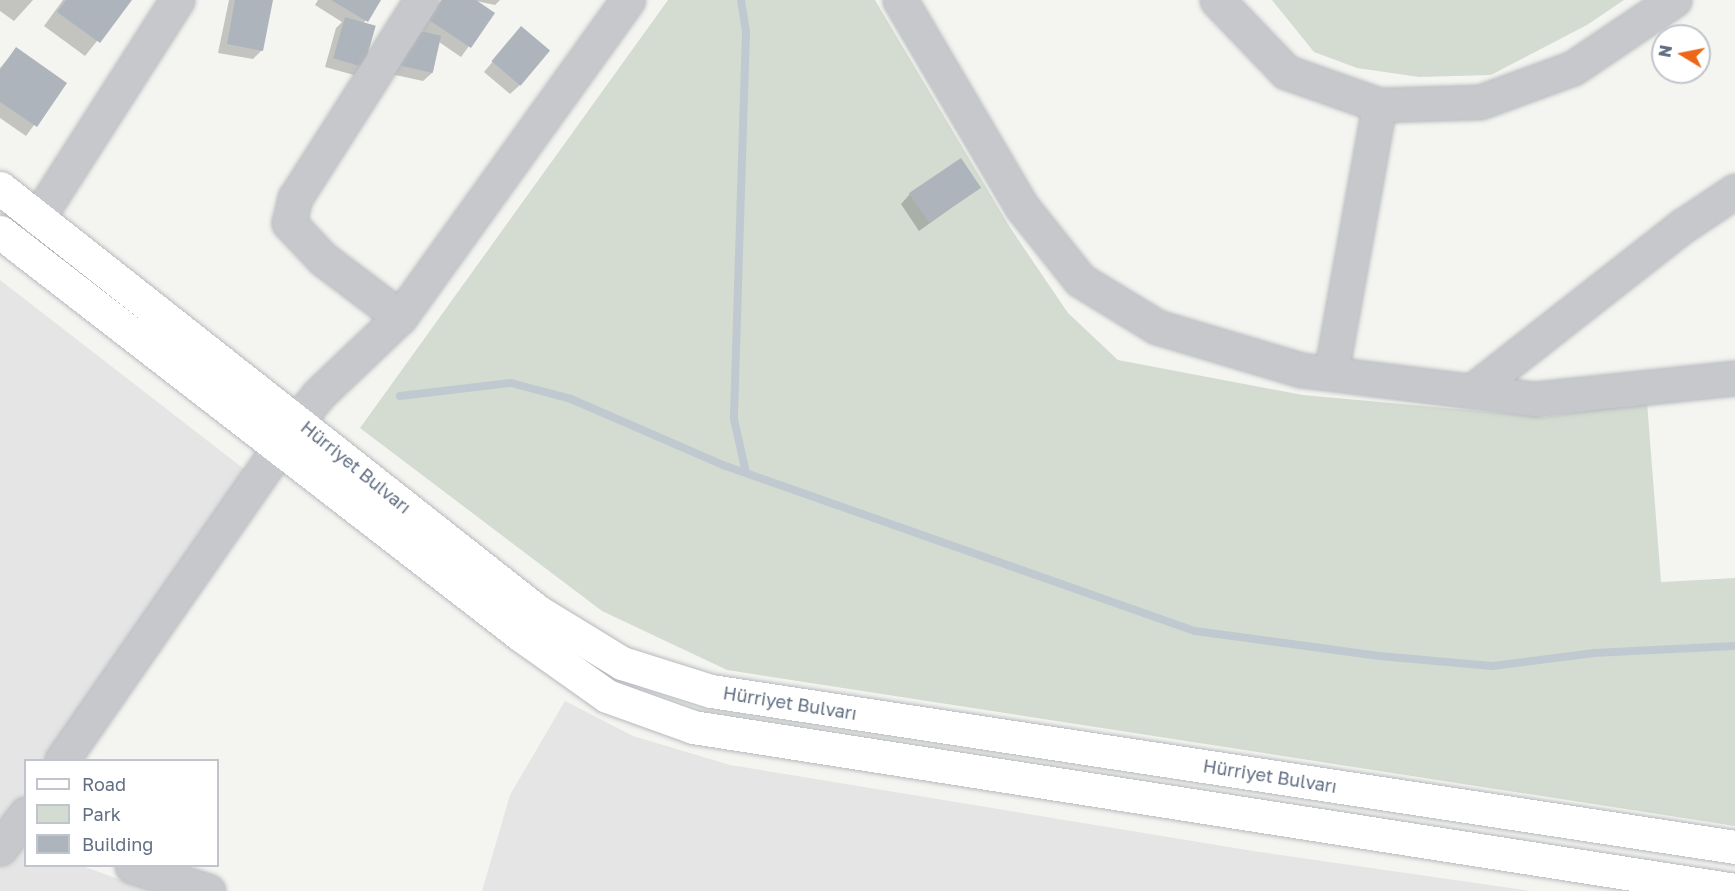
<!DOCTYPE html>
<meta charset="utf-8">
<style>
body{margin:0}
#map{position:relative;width:1735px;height:891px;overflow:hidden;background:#f4f5f0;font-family:"Golos Text",sans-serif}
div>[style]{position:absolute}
.built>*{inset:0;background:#e4e5e4}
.green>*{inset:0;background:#d4dcd1}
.shadow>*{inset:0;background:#0003}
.stream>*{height:8px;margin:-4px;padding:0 4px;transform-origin:4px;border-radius:4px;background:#c1c9d0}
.building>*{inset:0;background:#aeb4bb;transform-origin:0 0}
.roads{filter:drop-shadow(0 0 2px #b6b9be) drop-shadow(0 0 2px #b6b9be)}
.minor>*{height:33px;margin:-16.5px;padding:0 16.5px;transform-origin:16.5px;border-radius:16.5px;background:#c6c8cc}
.major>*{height:33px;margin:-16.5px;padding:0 16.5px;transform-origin:16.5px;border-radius:16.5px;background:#fff}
span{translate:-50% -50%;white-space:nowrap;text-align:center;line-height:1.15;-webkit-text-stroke:6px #fff;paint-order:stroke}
.street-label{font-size:18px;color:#626f83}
.legend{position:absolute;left:24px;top:759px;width:195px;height:108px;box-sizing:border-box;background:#fff;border:2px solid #c0c5cd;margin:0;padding:8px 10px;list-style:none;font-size:18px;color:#626f83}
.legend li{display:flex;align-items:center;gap:12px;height:30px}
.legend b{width:30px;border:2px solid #c0c5cd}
.north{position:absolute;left:1651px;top:24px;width:60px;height:60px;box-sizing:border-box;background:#fff;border:2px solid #c0c5cd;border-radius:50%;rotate:280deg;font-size:16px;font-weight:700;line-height:24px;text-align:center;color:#626f83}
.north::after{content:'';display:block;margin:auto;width:21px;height:27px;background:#ed6718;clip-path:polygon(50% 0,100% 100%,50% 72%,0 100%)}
</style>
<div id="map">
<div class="built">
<div style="clip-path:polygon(0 280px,257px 479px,62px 760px,26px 760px,26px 866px,82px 866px,152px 891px,0 891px)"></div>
<div style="clip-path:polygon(565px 701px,633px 736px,730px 765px,1253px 851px,1531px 891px,482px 891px,510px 795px)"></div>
</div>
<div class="green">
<div style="clip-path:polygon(668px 0,875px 0,1011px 229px,1068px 313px,1118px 360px,1303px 395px,1545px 417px,1647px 402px,1661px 582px,1735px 578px,1735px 826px,727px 670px,602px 611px,360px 428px)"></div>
<div style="clip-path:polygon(1272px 0,1624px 0,1587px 25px,1491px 75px,1419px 77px,1357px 68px,1314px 52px)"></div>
</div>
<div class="shadow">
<div style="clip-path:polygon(0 0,33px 0,14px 21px,0 11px)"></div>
<div style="clip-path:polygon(63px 0,130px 0,85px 56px,44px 26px)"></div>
<div style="clip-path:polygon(229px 0,272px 0,262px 50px,253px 59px,218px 53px)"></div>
<div style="clip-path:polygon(318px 0,379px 0,363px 24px,363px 66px,354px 75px,325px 67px,336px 28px,342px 22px,315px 5px)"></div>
<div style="clip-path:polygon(441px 0,500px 0,495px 5px,476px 1px,493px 13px,461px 57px,439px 42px,433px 72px,423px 81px,391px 74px,398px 39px,427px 34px,421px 30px)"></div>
<div style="clip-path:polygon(521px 28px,520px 85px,510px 94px,484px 72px)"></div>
<div style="clip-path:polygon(16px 49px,65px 83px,26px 136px,0 118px,0 68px)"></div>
<div style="clip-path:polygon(979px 188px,919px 231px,901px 204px,910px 194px)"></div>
</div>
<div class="stream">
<div style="left:741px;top:0;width:32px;rotate:81deg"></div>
<div style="left:746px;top:32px;width:387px;rotate:91.8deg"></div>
<div style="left:734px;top:419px;width:55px;rotate:77.5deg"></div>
<div style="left:400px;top:396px;width:112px;rotate:-6.7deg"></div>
<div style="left:511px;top:383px;width:62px;rotate:14.9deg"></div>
<div style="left:571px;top:399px;width:166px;rotate:23.5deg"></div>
<div style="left:723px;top:465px;width:500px;rotate:19.38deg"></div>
<div style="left:1195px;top:631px;width:186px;rotate:7.7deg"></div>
<div style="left:1379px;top:656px;width:114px;rotate:5deg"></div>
<div style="left:1493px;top:666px;width:102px;rotate:-7.3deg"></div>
<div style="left:1594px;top:653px;width:141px;rotate:-2.8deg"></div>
</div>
<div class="building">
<div style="clip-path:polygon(66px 0,132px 0,100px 43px,57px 12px)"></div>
<div style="clip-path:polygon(235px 0,273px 0,263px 51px,227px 44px)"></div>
<div style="clip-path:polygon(331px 0,381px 0,368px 22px)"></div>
<div style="clip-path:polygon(442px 0,476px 0,495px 13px,471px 48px,429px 20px)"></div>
<div style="left:345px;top:17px;width:32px;height:43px;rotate:16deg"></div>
<div style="left:521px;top:26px;width:38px;height:46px;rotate:40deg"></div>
<div style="left:407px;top:28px;width:35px;height:38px;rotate:13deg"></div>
<div style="clip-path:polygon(16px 47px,67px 83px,37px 127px,0 102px,0 70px)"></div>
<div style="left:961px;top:158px;width:36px;height:63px;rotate:56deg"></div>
</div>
<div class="roads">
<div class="minor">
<div style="left:900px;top:0;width:240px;rotate:59.5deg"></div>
<div style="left:1022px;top:207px;width:93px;rotate:51.5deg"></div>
<div style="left:1080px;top:280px;width:90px;rotate:31.4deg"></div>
<div style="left:1157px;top:327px;width:150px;rotate:16.6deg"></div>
<div style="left:1301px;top:370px;width:236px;rotate:7.1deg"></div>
<div style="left:1535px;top:399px;width:201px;rotate:-6deg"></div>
<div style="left:1217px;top:0;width:100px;rotate:46.2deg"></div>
<div style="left:1286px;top:72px;width:99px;rotate:19.5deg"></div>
<div style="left:1379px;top:105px;width:101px;rotate:-1.7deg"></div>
<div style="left:1480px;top:102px;width:99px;rotate:-20.1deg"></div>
<div style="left:1573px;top:68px;width:122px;rotate:-34deg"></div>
<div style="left:37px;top:219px;width:260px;rotate:-57.4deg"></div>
<div style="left:400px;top:317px;width:96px;rotate:-143deg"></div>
<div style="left:323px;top:259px;width:50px;rotate:-133.4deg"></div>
<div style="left:289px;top:223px;width:26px;rotate:-77deg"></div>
<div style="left:295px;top:198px;width:235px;rotate:-57.5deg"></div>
<div style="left:1331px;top:373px;width:272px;rotate:-79.8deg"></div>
<div style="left:1472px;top:391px;width:269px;rotate:-38.1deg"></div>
<div style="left:1684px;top:225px;width:61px;rotate:-33.7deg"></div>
<div style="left:62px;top:760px;width:414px;rotate:-55.2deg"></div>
<div style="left:298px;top:420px;width:32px;rotate:-51deg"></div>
<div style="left:318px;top:395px;width:113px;rotate:-43.6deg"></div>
<div style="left:400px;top:317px;width:390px;rotate:-54.3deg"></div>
<div style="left:0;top:848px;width:43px;rotate:-52.6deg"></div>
<div style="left:132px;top:866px;width:80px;rotate:18.2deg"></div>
</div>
<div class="major">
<div style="left:0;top:188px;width:684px;rotate:38.23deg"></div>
<div style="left:537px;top:611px;width:100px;rotate:31.5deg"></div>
<div style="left:622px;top:663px;width:93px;rotate:17.5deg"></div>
<div style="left:711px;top:691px;width:1036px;rotate:8.66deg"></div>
<div style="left:0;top:232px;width:659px;rotate:37.72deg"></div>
<div style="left:521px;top:635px;width:105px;rotate:35.3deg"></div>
<div style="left:607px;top:696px;width:91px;rotate:19.8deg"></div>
<div style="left:693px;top:727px;width:1055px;rotate:8.89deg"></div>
</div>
</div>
<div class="street-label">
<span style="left:356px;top:467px;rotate:39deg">Hürriyet Bulvarı</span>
<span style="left:790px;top:703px;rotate:9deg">Hürriyet Bulvarı</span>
<span style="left:1270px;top:776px;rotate:9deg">Hürriyet Bulvarı</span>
</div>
<ul class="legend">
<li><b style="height:8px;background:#fff"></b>Road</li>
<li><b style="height:16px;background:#d4dcd1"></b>Park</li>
<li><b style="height:16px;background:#aeb4bb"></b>Building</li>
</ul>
<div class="north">N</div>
</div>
